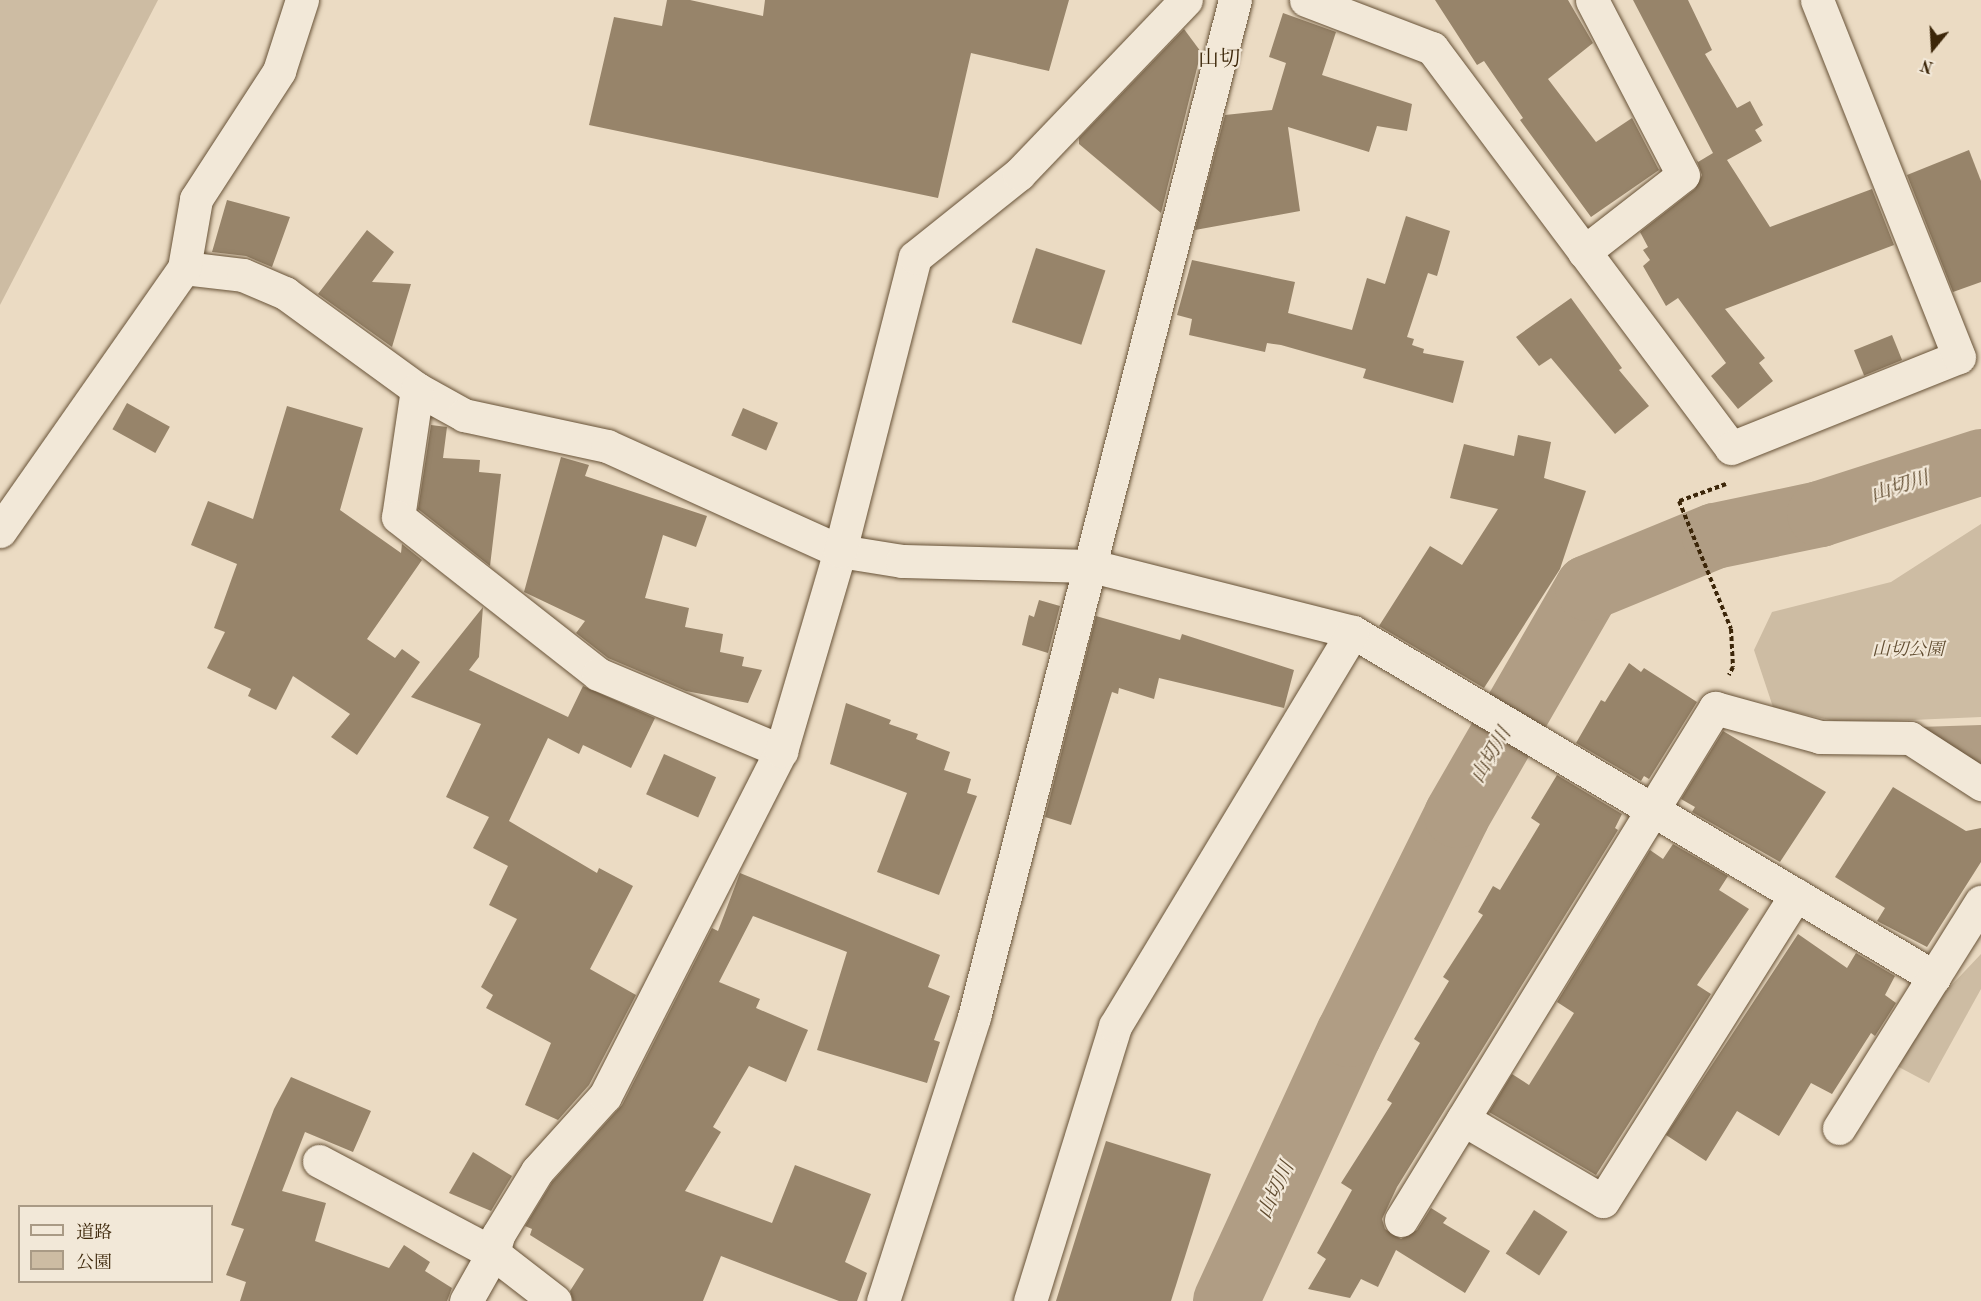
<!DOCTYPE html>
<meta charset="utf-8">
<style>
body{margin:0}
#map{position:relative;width:1981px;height:1301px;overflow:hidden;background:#ebdbc3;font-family:"Old Standard TT","Noto Serif JP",serif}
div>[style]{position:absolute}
.green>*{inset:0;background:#cdbca3}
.water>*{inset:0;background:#b09d84}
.river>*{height:66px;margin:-33px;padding:0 33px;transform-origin:33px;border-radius:33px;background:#b09d84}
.building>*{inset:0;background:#97846a;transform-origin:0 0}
.path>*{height:4px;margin-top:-2px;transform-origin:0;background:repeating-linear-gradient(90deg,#3c2609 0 4.5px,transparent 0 7.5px)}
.roads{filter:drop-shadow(0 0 2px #685338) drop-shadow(0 0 2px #685338)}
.street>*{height:33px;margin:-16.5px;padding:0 16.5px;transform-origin:16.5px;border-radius:16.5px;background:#f2e8d8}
span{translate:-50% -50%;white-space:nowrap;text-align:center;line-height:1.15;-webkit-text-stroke:4.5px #f2e8d8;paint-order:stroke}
.park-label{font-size:18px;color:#604c30;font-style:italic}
.water-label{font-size:20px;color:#5f4a2e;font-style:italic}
.quarter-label{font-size:21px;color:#3c2609}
.legend{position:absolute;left:18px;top:1205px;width:195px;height:78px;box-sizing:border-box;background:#f2e8d8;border:2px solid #a99a85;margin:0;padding:8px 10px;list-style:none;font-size:18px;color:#3c2609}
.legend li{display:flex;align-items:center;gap:12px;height:30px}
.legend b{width:30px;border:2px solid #a99a85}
.north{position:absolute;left:1903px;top:18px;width:60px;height:60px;-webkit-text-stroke:4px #f2e8d8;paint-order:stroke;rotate:198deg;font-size:16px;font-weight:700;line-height:24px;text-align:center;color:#3c2609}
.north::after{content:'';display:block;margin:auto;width:21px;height:27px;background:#3c2609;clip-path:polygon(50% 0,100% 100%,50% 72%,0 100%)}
</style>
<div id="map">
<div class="green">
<div style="clip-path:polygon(0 0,158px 0,0 305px)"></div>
<div style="clip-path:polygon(1981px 524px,1981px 717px,1843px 723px,1773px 707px,1754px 650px,1772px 612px,1891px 582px)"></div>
<div style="clip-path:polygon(1981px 954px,1981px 989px,1929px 1083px,1895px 1065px,1930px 1008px)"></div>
</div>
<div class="water">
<div style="clip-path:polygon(1981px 725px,1981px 767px,1919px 727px)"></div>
</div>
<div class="river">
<div style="left:1226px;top:1301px;width:294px;rotate:-65.3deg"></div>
<div style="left:1349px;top:1034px;width:244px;rotate:-63.7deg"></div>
<div style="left:1457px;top:815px;width:262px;rotate:-60deg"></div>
<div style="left:1588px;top:588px;width:137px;rotate:-22.3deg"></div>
<div style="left:1715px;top:536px;width:107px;rotate:-11.8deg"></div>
<div style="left:1820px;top:514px;width:169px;rotate:-17.9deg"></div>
</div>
<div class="building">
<div style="clip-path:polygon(667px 0,690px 0,763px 16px,765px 0,1069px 0,1049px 71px,971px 53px,938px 198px,589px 125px,614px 17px,662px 26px)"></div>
<div style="clip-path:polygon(1435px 0,1568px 0,1593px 43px,1548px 79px,1596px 142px,1632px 118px,1659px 170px,1591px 217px,1520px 120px,1523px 118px,1484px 61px,1477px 65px)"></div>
<div style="clip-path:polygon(1633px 0,1688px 0,1712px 50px,1705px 54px,1737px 108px,1750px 101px,1763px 125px,1755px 130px,1762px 141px,1727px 160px,1770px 227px,1872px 189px,1894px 245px,1725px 309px,1765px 358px,1759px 363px,1773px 381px,1738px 409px,1711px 376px,1726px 363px,1678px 298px,1666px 306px,1643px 266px,1650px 260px,1643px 250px,1648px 247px,1640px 232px,1695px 189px,1702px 175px,1696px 159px,1698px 162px,1713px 153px)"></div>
<div style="clip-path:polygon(1283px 13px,1336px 32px,1322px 75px,1412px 104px,1407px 131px,1377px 126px,1369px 152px,1288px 127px,1300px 211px,1195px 230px,1225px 115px,1272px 110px,1286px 63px,1269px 57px)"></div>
<div style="clip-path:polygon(1184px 29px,1201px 52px,1161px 213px,1079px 144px,1079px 138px)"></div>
<div style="clip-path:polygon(1969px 150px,1981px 181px,1981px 282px,1953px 292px,1907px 175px)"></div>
<div style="clip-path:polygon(227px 200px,290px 217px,272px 267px,246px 256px,212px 252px)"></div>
<div style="clip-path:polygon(1406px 216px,1450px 231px,1437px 276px,1428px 273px,1407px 337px,1414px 339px,1412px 345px,1424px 349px,1423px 353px,1464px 361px,1453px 403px,1363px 378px,1366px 369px,1281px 345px,1267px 343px,1265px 352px,1189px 335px,1192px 319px,1177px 315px,1192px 260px,1295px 282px,1288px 313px,1352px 330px,1367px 278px,1385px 284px)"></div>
<div style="clip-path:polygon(367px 230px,394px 252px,372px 282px,411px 284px,392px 347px,318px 294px)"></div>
<div style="left:1036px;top:248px;width:73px;height:78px;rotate:18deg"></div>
<div style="clip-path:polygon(1571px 298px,1622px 368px,1619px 370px,1649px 406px,1615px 434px,1551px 358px,1539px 366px,1516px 337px)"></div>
<div style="left:1892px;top:335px;width:27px;height:41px;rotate:68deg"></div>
<div style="left:127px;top:403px;width:49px;height:30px;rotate:29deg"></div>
<div style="clip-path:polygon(287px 406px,363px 428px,340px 510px,401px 553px,402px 544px,422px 560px,367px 639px,395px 658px,402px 649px,420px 662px,357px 755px,331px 737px,350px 714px,293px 676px,276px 710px,248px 696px,251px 689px,207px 668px,225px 632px,214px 628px,237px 564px,191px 545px,208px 501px,253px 519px)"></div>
<div style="left:743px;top:408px;width:38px;height:30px;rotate:23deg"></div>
<div style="clip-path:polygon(431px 425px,447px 427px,443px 458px,480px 460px,479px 472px,501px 474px,490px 566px,418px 509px)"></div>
<div style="clip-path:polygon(1518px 435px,1551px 442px,1544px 478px,1586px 491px,1560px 569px,1484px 688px,1379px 626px,1430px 546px,1462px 565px,1498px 509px,1450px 498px,1464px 444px,1514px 456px)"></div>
<div style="clip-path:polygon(561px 457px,589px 465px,585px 476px,707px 516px,696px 547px,663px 535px,645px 598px,689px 608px,685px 627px,723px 634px,720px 652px,744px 657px,742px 666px,762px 670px,748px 703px,686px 691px,608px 658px,576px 633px,585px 621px,524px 592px)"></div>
<div style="clip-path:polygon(1039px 600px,1060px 606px,1048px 653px,1022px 645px,1029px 615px,1034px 617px)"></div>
<div style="clip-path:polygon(483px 607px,479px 657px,469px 670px,568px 717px,583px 686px,655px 718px,631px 768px,583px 745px,579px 754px,548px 738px,509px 821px,597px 873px,599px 868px,633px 886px,590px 969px,636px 995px,589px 1085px,558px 1120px,525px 1105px,551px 1043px,486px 1008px,493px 995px,481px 987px,517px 919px,489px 905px,508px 866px,473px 848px,489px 817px,446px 797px,481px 724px,411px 697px)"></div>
<div style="clip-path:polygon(1096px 616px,1180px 640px,1182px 634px,1294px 670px,1284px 708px,1159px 678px,1154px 699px,1119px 688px,1118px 694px,1112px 692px,1071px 825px,1045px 817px)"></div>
<div style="clip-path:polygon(1629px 663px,1641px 672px,1644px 668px,1697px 702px,1649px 779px,1644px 776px,1641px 781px,1576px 743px,1601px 700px,1605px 702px)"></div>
<div style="clip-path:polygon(846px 703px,891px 720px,889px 724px,918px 734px,916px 739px,950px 752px,944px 770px,971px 779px,967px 793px,977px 796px,939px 895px,877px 872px,907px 793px,830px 764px)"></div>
<div style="clip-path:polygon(1723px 731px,1826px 792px,1780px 862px,1692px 812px,1695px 807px,1681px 799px)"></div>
<div style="left:664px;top:754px;width:57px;height:44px;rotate:24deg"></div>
<div style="clip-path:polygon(1557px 775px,1622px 814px,1615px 828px,1618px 830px,1397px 1187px,1382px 1219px,1385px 1229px,1401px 1239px,1417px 1230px,1431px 1208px,1447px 1218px,1443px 1223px,1490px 1251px,1465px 1293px,1396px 1250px,1378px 1287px,1361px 1279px,1350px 1298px,1308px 1289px,1326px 1259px,1317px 1253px,1352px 1190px,1341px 1183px,1392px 1103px,1387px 1100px,1420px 1043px,1414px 1039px,1449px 981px,1443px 977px,1483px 915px,1478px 912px,1493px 886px,1500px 890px,1540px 824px,1531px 818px)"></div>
<div style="clip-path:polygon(1893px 787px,1966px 831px,1981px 828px,1981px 862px,1927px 947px,1877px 921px,1885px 908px,1835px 877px)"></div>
<div style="clip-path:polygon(1673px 844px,1728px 876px,1719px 890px,1749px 909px,1697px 985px,1711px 994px,1596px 1175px,1489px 1112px,1512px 1074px,1529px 1085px,1574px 1013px,1557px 1002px,1650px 850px,1663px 859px)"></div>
<div style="clip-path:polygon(740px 873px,940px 955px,928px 987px,950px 996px,934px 1040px,940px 1042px,927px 1083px,817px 1050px,847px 952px,753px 916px,719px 982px,760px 999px,756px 1008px,808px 1030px,786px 1082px,749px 1066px,713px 1127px,721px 1132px,685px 1191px,772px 1223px,795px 1165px,871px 1194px,845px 1262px,867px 1273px,857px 1301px,839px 1301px,721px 1256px,703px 1301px,573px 1301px,570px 1291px,584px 1269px,530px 1235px,532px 1229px,525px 1226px,552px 1182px,622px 1105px,712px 928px,718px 931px)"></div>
<div style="clip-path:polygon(1798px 934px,1847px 968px,1856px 953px,1895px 976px,1885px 995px,1896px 1003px,1875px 1036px,1871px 1033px,1832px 1094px,1811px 1083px,1779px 1136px,1737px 1111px,1706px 1161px,1666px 1135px)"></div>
<div style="clip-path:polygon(291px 1077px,371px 1111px,353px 1152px,305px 1132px,282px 1191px,326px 1203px,315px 1241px,389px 1268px,404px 1245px,430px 1262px,425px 1271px,452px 1288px,447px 1301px,240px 1301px,246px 1282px,226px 1275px,244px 1229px,231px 1225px,274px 1109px)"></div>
<div style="clip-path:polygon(1106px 1141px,1211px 1174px,1171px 1301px,1056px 1301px)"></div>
<div style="clip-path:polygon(473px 1152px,512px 1176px,491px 1211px,449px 1193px)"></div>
<div style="left:1534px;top:1210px;width:40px;height:52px;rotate:33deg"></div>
</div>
<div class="path">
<div style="left:1726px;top:484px;width:50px;rotate:160.1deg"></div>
<div style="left:1679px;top:501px;width:138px;rotate:67.9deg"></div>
<div style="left:1731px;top:629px;width:38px;rotate:87deg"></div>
<div style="left:1733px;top:667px;width:9px;rotate:117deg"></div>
</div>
<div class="roads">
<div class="street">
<div style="left:1306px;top:0;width:135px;rotate:20.9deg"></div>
<div style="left:1432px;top:48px;width:499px;rotate:53.2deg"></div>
<div style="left:1731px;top:448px;width:245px;rotate:-21.8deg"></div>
<div style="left:1959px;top:357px;width:384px;rotate:-111.7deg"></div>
<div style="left:1584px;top:252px;width:125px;rotate:-37.9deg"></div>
<div style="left:1683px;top:175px;width:197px;rotate:-117.5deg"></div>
<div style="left:184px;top:268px;width:59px;rotate:6.8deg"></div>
<div style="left:243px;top:275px;width:46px;rotate:23.2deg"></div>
<div style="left:285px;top:293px;width:163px;rotate:36deg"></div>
<div style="left:417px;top:389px;width:54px;rotate:29deg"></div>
<div style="left:464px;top:415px;width:146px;rotate:12.2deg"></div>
<div style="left:607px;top:446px;width:256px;rotate:24.3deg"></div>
<div style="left:840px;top:551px;width:63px;rotate:9.2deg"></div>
<div style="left:902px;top:561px;width:190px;rotate:1.5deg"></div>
<div style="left:1092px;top:566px;width:269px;rotate:14.2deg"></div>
<div style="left:1353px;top:632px;width:676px;rotate:30.7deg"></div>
<div style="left:417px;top:389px;width:129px;rotate:98.4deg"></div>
<div style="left:398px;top:517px;width:254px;rotate:38.1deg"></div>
<div style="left:598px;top:674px;width:199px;rotate:22.8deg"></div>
<div style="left:0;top:531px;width:321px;rotate:-55deg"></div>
<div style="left:184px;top:268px;width:70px;rotate:-80.1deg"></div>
<div style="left:196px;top:199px;width:153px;rotate:-57deg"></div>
<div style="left:279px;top:71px;width:75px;rotate:-72.1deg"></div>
<div style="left:1463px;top:1119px;width:162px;rotate:30.4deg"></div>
<div style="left:1603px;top:1201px;width:362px;rotate:-57.8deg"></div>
<div style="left:1839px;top:1128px;width:267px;rotate:-57.9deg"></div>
<div style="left:319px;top:1161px;width:197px;rotate:27.9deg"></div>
<div style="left:493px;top:1253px;width:78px;rotate:37.7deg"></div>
<div style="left:1401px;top:1220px;width:601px;rotate:-58.48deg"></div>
<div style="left:1715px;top:708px;width:109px;rotate:15.4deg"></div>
<div style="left:1820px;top:737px;width:90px;rotate:0.6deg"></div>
<div style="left:1910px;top:738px;width:85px;rotate:32.9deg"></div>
<div style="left:466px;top:1301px;width:55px;rotate:-60.6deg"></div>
<div style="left:493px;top:1253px;width:19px;rotate:-74deg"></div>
<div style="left:498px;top:1235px;width:75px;rotate:-58.6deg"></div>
<div style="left:537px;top:1171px;width:101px;rotate:-47.8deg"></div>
<div style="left:605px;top:1096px;width:387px;rotate:-63deg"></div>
<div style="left:781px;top:751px;width:209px;rotate:-73.6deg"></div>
<div style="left:840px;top:551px;width:303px;rotate:-75.7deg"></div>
<div style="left:915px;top:257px;width:133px;rotate:-38.6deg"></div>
<div style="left:1019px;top:174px;width:241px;rotate:-46.2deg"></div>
<div style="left:883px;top:1301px;width:298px;rotate:-72.2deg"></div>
<div style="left:974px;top:1017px;width:1050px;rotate:-75.61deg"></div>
<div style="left:1030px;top:1301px;width:288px;rotate:-72.8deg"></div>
<div style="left:1115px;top:1026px;width:460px;rotate:-58.9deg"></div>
</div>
</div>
<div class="park-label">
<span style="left:1908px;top:650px">山切公園</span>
</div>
<div class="water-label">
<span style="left:1900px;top:488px;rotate:-18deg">山切川</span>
<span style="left:1492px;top:756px;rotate:-60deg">山切川</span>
<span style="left:1277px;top:1191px;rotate:-65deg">山切川</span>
</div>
<div class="quarter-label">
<span style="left:1219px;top:60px">山切</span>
</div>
<ul class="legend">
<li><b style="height:8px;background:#f2e8d8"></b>道路</li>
<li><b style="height:16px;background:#cdbca3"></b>公園</li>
</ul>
<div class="north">N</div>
</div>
